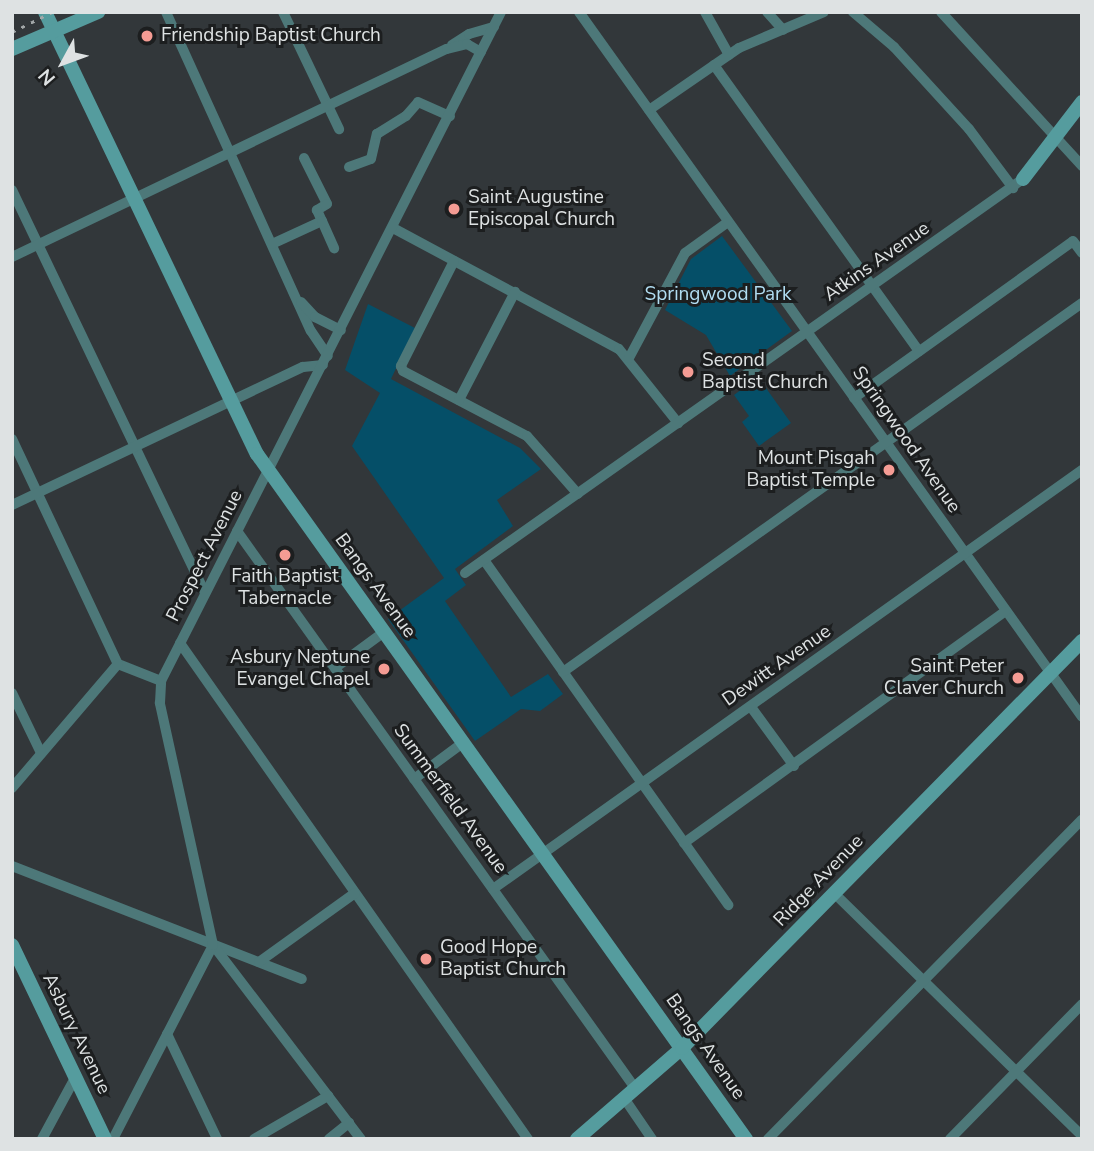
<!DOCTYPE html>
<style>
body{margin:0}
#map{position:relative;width:1094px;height:1151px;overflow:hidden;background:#32373a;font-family:"Nunito Sans",sans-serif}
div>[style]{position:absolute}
.green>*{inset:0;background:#054f68}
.street>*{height:10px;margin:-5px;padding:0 5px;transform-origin:5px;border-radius:5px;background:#4d7879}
.secondary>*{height:14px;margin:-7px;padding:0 7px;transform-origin:7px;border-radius:7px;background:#559c9e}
.rail>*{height:2.5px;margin-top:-1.25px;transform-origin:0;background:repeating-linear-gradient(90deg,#a2a7a8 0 3.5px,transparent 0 10.5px)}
.dots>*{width:19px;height:19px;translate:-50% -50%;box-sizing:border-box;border:4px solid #1c1e1f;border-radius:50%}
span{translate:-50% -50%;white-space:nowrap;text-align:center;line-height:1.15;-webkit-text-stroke:6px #1c1e1f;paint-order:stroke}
.poi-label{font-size:19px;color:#dee2e3}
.left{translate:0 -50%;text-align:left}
.right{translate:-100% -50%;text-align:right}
.street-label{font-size:19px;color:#dee2e3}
.park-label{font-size:19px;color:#b1ddf2}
.frame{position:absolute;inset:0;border:14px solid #dee2e3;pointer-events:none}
.north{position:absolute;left:28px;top:28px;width:70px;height:70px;-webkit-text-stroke:5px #1c1e1f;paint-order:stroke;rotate:229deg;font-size:19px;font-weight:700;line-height:28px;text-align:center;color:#dee2e3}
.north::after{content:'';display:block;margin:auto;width:24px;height:32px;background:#dee2e3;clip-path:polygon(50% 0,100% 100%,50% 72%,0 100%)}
</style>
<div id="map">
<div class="green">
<div style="clip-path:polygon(722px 236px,792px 331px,730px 376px,706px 335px,665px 310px,691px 259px)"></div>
<div style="clip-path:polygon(368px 304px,415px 328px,391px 379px,520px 448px,541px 469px,497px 500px,513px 526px,455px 569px,466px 585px,445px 601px,511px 697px,548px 674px,563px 694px,540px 711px,521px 709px,475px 741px,388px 619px,444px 578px,352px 446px,380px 393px,345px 370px)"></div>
<div style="clip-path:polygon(758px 377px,791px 423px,759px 446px,742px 422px,749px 416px,734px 395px)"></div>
</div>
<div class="street">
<div style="left:166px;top:12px;width:350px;rotate:65.6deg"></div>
<div style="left:311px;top:331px;width:30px;rotate:56deg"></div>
<div style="left:283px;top:12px;width:130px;rotate:64.4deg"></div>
<div style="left:579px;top:12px;width:866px;rotate:54.49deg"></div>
<div style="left:705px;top:12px;width:49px;rotate:60.8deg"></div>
<div style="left:767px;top:12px;width:24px;rotate:48deg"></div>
<div style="left:853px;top:12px;width:54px;rotate:40.5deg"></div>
<div style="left:894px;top:47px;width:111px;rotate:47.6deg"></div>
<div style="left:969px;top:129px;width:74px;rotate:53.3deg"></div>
<div style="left:941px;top:12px;width:209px;rotate:47.5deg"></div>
<div style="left:452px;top:45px;width:20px;rotate:-33deg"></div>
<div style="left:469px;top:34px;width:26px;rotate:-16deg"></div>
<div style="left:714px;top:65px;width:352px;rotate:54.4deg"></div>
<div style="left:649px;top:110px;width:109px;rotate:-34.6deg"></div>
<div style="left:739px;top:48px;width:92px;rotate:-23deg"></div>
<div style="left:304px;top:158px;width:51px;rotate:63.4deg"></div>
<div style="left:327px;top:204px;width:12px;rotate:149deg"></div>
<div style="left:317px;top:210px;width:12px;rotate:66deg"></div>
<div style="left:349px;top:167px;width:23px;rotate:-20deg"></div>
<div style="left:371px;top:159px;width:26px;rotate:-77deg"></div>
<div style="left:377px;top:134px;width:34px;rotate:-32deg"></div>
<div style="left:406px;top:116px;width:18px;rotate:-49deg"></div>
<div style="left:418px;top:102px;width:35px;rotate:24deg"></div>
<div style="left:12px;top:190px;width:447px;rotate:64.4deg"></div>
<div style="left:393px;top:228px;width:256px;rotate:28.2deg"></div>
<div style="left:619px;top:349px;width:95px;rotate:51.4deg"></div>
<div style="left:272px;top:244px;width:55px;rotate:-24.7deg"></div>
<div style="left:322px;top:221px;width:30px;rotate:66deg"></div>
<div style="left:12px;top:257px;width:482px;rotate:-25.6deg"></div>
<div style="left:447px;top:49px;width:21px;rotate:-14deg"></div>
<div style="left:467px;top:44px;width:16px;rotate:30deg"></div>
<div style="left:454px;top:261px;width:118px;rotate:116.8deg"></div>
<div style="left:401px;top:366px;width:5px;rotate:68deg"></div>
<div style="left:403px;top:371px;width:140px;rotate:27.7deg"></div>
<div style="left:527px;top:436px;width:77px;rotate:48.7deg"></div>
<div style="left:301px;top:302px;width:21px;rotate:47deg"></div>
<div style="left:315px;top:317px;width:29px;rotate:27deg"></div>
<div style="left:629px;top:358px;width:119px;rotate:-61.9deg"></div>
<div style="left:685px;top:253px;width:53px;rotate:-35.8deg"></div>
<div style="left:854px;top:398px;width:269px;rotate:-35.6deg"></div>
<div style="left:1073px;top:241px;width:15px;rotate:53deg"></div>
<div style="left:459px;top:400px;width:122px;rotate:-62.6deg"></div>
<div style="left:12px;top:439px;width:249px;rotate:64.8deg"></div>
<div style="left:118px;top:664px;width:46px;rotate:21.6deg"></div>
<div style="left:12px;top:505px;width:322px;rotate:-25.4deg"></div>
<div style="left:303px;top:367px;width:20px;rotate:-6deg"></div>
<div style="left:237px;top:531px;width:685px;rotate:54.45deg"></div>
<div style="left:484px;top:560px;width:423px;rotate:54.7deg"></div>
<div style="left:465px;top:573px;width:683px;rotate:-35.23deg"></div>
<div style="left:180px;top:643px;width:606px;rotate:54.95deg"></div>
<div style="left:335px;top:668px;width:61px;rotate:-36.3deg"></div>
<div style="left:563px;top:672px;width:637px;rotate:-35.41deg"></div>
<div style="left:12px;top:693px;width:67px;rotate:64.2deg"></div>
<div style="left:751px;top:707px;width:73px;rotate:53.9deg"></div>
<div style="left:414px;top:779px;width:62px;rotate:-36.5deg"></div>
<div style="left:12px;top:788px;width:163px;rotate:-49.5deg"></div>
<div style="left:684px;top:843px;width:397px;rotate:-35.8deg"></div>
<div style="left:12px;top:866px;width:311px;rotate:21.3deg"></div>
<div style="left:493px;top:889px;width:723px;rotate:-35.43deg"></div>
<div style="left:834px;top:893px;width:347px;rotate:44.4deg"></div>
<div style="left:213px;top:945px;width:244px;rotate:52.7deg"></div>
<div style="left:259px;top:962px;width:118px;rotate:-35.7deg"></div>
<div style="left:167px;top:1034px;width:116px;rotate:64.5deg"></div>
<div style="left:624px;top:1098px;width:50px;rotate:55.7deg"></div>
<div style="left:42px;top:1139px;width:72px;rotate:-61.6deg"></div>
<div style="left:113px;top:1139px;width:218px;rotate:-62.7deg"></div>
<div style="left:213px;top:945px;width:248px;rotate:-102.4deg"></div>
<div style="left:160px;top:703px;width:22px;rotate:-87deg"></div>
<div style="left:161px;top:681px;width:750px;rotate:-63.06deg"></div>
<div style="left:254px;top:1139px;width:86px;rotate:-30.2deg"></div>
<div style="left:329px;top:1139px;width:26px;rotate:-39deg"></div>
<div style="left:768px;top:1139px;width:448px;rotate:-45.5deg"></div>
<div style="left:950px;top:1139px;width:189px;rotate:-45.6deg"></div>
</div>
<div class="secondary">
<div style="left:45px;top:12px;width:490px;rotate:64.4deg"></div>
<div style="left:257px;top:454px;width:842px;rotate:54.48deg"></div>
<div style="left:12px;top:49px;width:94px;rotate:-23.3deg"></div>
<div style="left:1023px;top:179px;width:97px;rotate:-52.5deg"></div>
<div style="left:12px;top:945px;width:215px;rotate:64.4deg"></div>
<div style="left:577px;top:1139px;width:139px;rotate:-40.9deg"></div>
<div style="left:682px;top:1048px;width:571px;rotate:-45.5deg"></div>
</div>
<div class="rail">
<div style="left:12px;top:32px;width:45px;rotate:-26.6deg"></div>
</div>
<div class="dots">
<div style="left:147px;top:36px;background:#f59c94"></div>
<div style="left:454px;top:209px;background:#f59c94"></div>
<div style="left:688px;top:372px;background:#f59c94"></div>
<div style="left:889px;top:470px;background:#f59c94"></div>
<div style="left:285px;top:555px;background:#f59c94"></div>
<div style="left:384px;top:669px;background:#f59c94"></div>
<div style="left:1018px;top:678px;background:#f59c94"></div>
<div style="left:426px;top:959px;background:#f59c94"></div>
</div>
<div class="poi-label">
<span class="left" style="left:161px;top:36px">Friendship Baptist Church</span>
<span class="left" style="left:468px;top:209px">Saint Augustine<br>Episcopal Church</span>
<span class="left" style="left:702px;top:372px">Second<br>Baptist Church</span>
<span class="right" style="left:875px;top:470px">Mount Pisgah<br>Baptist Temple</span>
<span style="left:285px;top:588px">Faith Baptist<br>Tabernacle</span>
<span class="right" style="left:370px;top:669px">Asbury Neptune<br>Evangel Chapel</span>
<span class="right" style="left:1004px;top:678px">Saint Peter<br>Claver Church</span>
<span class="left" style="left:440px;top:959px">Good Hope<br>Baptist Church</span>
</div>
<div class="street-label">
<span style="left:877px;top:262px;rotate:-35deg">Atkins Avenue</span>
<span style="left:906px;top:440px;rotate:55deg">Springwood Avenue</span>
<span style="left:205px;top:556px;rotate:-63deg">Prospect Avenue</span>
<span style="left:375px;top:586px;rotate:54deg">Bangs Avenue</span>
<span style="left:777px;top:666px;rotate:-35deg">Dewitt Avenue</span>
<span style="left:450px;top:799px;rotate:54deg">Summerfield Avenue</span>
<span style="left:819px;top:881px;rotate:-46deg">Ridge Avenue</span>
<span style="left:76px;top:1034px;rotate:64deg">Asbury Avenue</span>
<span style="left:705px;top:1047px;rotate:55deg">Bangs Avenue</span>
</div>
<div class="park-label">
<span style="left:718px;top:295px">Springwood Park</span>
</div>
<div class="frame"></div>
<div class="north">N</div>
</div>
